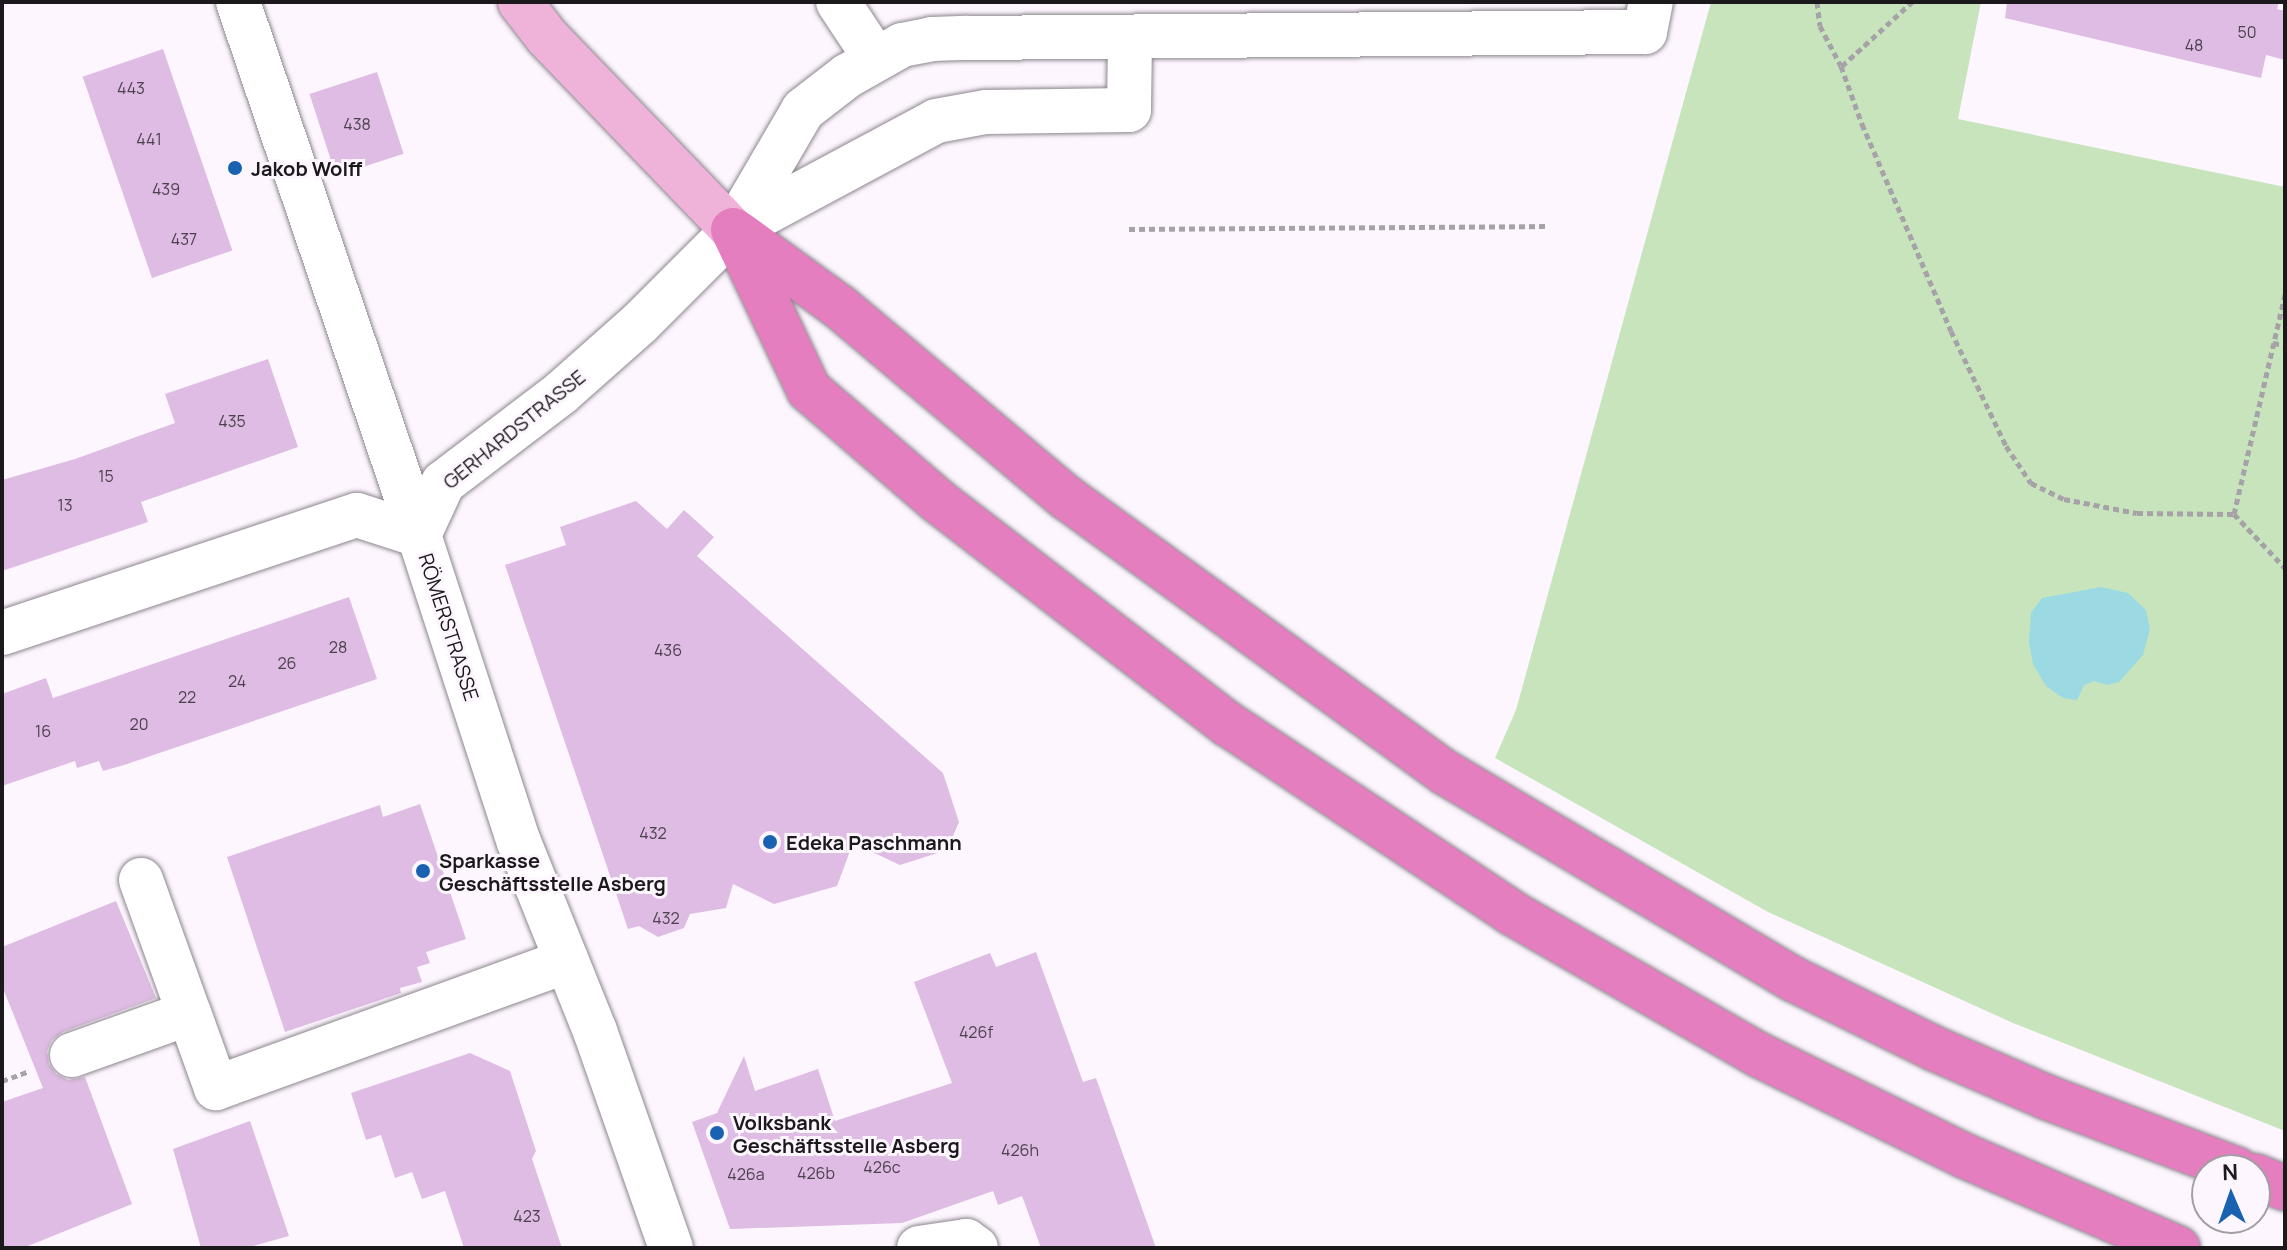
<!DOCTYPE html>
<meta charset="utf-8">
<style>
body{margin:0}
#map{position:relative;width:2287px;height:1250px;overflow:hidden;background:#fdf6fe;font-family:Manrope,sans-serif}
div>[style]{position:absolute}
.green>*{inset:0;background:#c7e4bc}
.water>*{inset:0;background:#9bdae3}
.building>*{inset:0;background:#debce3;transform-origin:0 0}
.path>*{height:5px;margin-top:-2.5px;transform-origin:0;background:repeating-linear-gradient(90deg,#a7a2a8 0 6px,transparent 0 10px)}
.roads{filter:drop-shadow(0 0 2px #8d868e) drop-shadow(0 0 2px #8d868e)}
.minor>*{height:44px;margin:-22px;padding:0 22px;transform-origin:22px;border-radius:22px;background:#fff}
.major>*{height:44px;margin:-22px;padding:0 22px;transform-origin:22px;border-radius:22px;background:#efb2d8}
.highway>*{height:44px;margin:-22px;padding:0 22px;transform-origin:22px;border-radius:22px;background:#e47ebe}
.dots>*{width:22px;height:22px;translate:-50% -50%;box-sizing:border-box;border:4px solid #fdf6fe;border-radius:50%}
span{translate:-50% -50%;white-space:nowrap;text-align:center;line-height:1.15;-webkit-text-stroke:6px #fdf6fe;paint-order:stroke}
.number-label{font-size:16px;color:#4c424e}
.number-label span{-webkit-text-stroke-width:0}
.poi-label{font-size:20px;color:#1b191c;font-weight:700}
.left{translate:0 -50%;text-align:left}
.street-label{font-size:20px;color:#1b191c}
.frame{position:absolute;inset:0;border:4px solid #1b191c;pointer-events:none}
.north{position:absolute;left:2191px;top:1154px;width:80px;height:80px;box-sizing:border-box;background:#fdf6fe;border:2px solid #a39ea4;border-radius:50%;rotate:358deg;font-size:22px;font-weight:700;line-height:32px;text-align:center;color:#1b191c}
.north::after{content:'';display:block;margin:auto;width:28px;height:36px;background:#1862b1;clip-path:polygon(50% 0,100% 100%,50% 72%,0 100%)}
</style>
<div id="map">
<div class="green">
<div style="clip-path:polygon(1711px 2px,1981px 2px,1958px 119px,2285px 187px,2285px 1131px,2013px 1023px,1768px 912px,1495px 758px,1516px 710px)"></div>
</div>
<div class="water">
<div style="clip-path:polygon(2101px 587px,2128px 593px,2146px 610px,2150px 629px,2143px 655px,2119px 682px,2107px 685px,2094px 681px,2084px 685px,2077px 700px,2063px 698px,2046px 686px,2033px 664px,2029px 642px,2031px 613px,2042px 598px)"></div>
</div>
<div class="building">
<div style="clip-path:polygon(2007px 2px,2279px 2px,2277px 9px,2285px 11px,2285px 60px,2266px 55px,2261px 78px,2005px 18px)"></div>
<div style="left:163px;top:49px;width:213px;height:85px;rotate:71deg"></div>
<div style="left:377px;top:72px;width:86px;height:71px;rotate:72deg"></div>
<div style="clip-path:polygon(268px 359px,298px 447px,141px 502px,148px 522px,2px 571px,2px 480px,75px 459px,175px 423px,165px 394px)"></div>
<div style="clip-path:polygon(636px 501px,667px 529px,684px 510px,714px 537px,697px 556px,943px 773px,959px 822px,947px 850px,900px 865px,853px 843px,837px 886px,774px 904px,733px 884px,726px 908px,690px 914px,684px 928px,658px 937px,639px 926px,628px 929px,505px 565px,566px 545px,560px 527px)"></div>
<div style="clip-path:polygon(349px 597px,377px 679px,124px 765px,103px 771px,99px 761px,77px 768px,75px 761px,2px 786px,2px 694px,46px 678px,53px 698px)"></div>
<div style="clip-path:polygon(420px 804px,466px 939px,426px 952px,430px 963px,417px 967px,422px 982px,400px 988px,401px 993px,285px 1032px,227px 857px,380px 805px,383px 817px)"></div>
<div style="clip-path:polygon(116px 901px,156px 998px,63px 1032px,52px 1040px,47px 1051px,49px 1064px,56px 1074px,68px 1080px,85px 1077px,132px 1204px,23px 1248px,2px 1248px,2px 1102px,43px 1088px,2px 986px,2px 947px)"></div>
<div style="clip-path:polygon(1036px 952px,1083px 1082px,1096px 1078px,1156px 1248px,1041px 1248px,1022px 1196px,998px 1205px,993px 1191px,902px 1223px,730px 1229px,692px 1122px,717px 1113px,744px 1056px,755px 1091px,818px 1069px,835px 1121px,952px 1083px,914px 982px,990px 953px,996px 967px)"></div>
<div style="clip-path:polygon(470px 1053px,510px 1071px,536px 1151px,532px 1159px,562px 1248px,464px 1248px,445px 1191px,422px 1199px,412px 1172px,395px 1178px,381px 1135px,366px 1140px,351px 1093px)"></div>
<div style="clip-path:polygon(250px 1121px,289px 1236px,246px 1248px,201px 1248px,173px 1149px)"></div>
</div>
<div class="path">
<div style="left:1817px;top:2px;width:24px;rotate:83deg"></div>
<div style="left:1820px;top:26px;width:45px;rotate:62.3deg"></div>
<div style="left:1841px;top:66px;width:62px;rotate:70.1deg"></div>
<div style="left:1862px;top:124px;width:225px;rotate:66.7deg"></div>
<div style="left:1951px;top:331px;width:127px;rotate:64.4deg"></div>
<div style="left:2006px;top:446px;width:45px;rotate:56deg"></div>
<div style="left:2031px;top:483px;width:37px;rotate:26deg"></div>
<div style="left:2064px;top:499px;width:74px;rotate:10.9deg"></div>
<div style="left:2137px;top:513px;width:97px;rotate:0.6deg"></div>
<div style="left:2234px;top:514px;width:74px;rotate:46.6deg"></div>
<div style="left:1842px;top:66px;width:95px;rotate:-42.4deg"></div>
<div style="left:1129px;top:229px;width:416px;rotate:-0.4deg"></div>
<div style="left:2273px;top:343px;width:12px;rotate:9deg"></div>
<div style="left:2234px;top:514px;width:226px;rotate:-76.9deg"></div>
<div style="left:2px;top:1081px;width:27px;rotate:-20deg"></div>
</div>
<div class="roads">
<div class="minor">
<div style="left:238px;top:2px;width:563px;rotate:71.24deg"></div>
<div style="left:419px;top:535px;width:323px;rotate:72deg"></div>
<div style="left:519px;top:842px;width:204px;rotate:68.1deg"></div>
<div style="left:595px;top:1031px;width:230px;rotate:70.7deg"></div>
<div style="left:838px;top:2px;width:67px;rotate:56.5deg"></div>
<div style="left:733px;top:230px;width:230px;rotate:-28.2deg"></div>
<div style="left:936px;top:121px;width:51px;rotate:-10.2deg"></div>
<div style="left:986px;top:112px;width:143px;rotate:-0.8deg"></div>
<div style="left:1129px;top:110px;width:73px;rotate:-89.2deg"></div>
<div style="left:419px;top:535px;width:57px;rotate:-65.2deg"></div>
<div style="left:443px;top:483px;width:148px;rotate:-37.3deg"></div>
<div style="left:561px;top:393px;width:104px;rotate:-41.5deg"></div>
<div style="left:639px;top:324px;width:133px;rotate:-45deg"></div>
<div style="left:733px;top:230px;width:139px;rotate:-59.7deg"></div>
<div style="left:803px;top:110px;width:56px;rotate:-37.7deg"></div>
<div style="left:847px;top:76px;width:63px;rotate:-29.4deg"></div>
<div style="left:902px;top:45px;width:31px;rotate:-11deg"></div>
<div style="left:932px;top:39px;width:35px;rotate:-2deg"></div>
<div style="left:967px;top:38px;width:678px;rotate:-0.51deg"></div>
<div style="left:1645px;top:32px;width:31px;rotate:-79deg"></div>
<div style="left:2px;top:633px;width:374px;rotate:-18.4deg"></div>
<div style="left:357px;top:515px;width:65px;rotate:17.9deg"></div>
<div style="left:141px;top:880px;width:141px;rotate:70.2deg"></div>
<div style="left:72px;top:1055px;width:124px;rotate:-19.7deg"></div>
<div style="left:189px;top:1013px;width:80px;rotate:70.2deg"></div>
<div style="left:216px;top:1088px;width:373px;rotate:-19.9deg"></div>
<div style="left:919px;top:1248px;width:48px;rotate:-8.5deg"></div>
<div style="left:966px;top:1241px;width:12px;rotate:35deg"></div>
</div>
<div class="major">
<div style="left:520px;top:2px;width:44px;rotate:52.4deg"></div>
<div style="left:547px;top:37px;width:268px;rotate:46.1deg"></div>
</div>
<div class="highway">
<div style="left:733px;top:230px;width:177px;rotate:64.6deg"></div>
<div style="left:809px;top:390px;width:170px;rotate:40.7deg"></div>
<div style="left:938px;top:501px;width:366px;rotate:37.6deg"></div>
<div style="left:1228px;top:724px;width:341px;rotate:33.6deg"></div>
<div style="left:1512px;top:913px;width:285px;rotate:29.9deg"></div>
<div style="left:1759px;top:1055px;width:229px;rotate:26.1deg"></div>
<div style="left:1965px;top:1156px;width:232px;rotate:23.4deg"></div>
<div style="left:738px;top:233px;width:127px;rotate:36.1deg"></div>
<div style="left:841px;top:308px;width:295px;rotate:40.1deg"></div>
<div style="left:1067px;top:498px;width:468px;rotate:36deg"></div>
<div style="left:1446px;top:773px;width:404px;rotate:30.7deg"></div>
<div style="left:1793px;top:979px;width:156px;rotate:26.2deg"></div>
<div style="left:1933px;top:1048px;width:123px;rotate:23.4deg"></div>
<div style="left:2046px;top:1097px;width:205px;rotate:20.8deg"></div>
<div style="left:2255px;top:1176px;width:32px;rotate:22deg"></div>
</div>
</div>
<div class="dots">
<div style="left:235px;top:168px;background:#1862b1"></div>
<div style="left:770px;top:842px;background:#1862b1"></div>
<div style="left:423px;top:871px;background:#1862b1"></div>
<div style="left:717px;top:1133px;background:#1862b1"></div>
</div>
<div class="number-label">
<span style="left:2247px;top:32px">50</span>
<span style="left:2194px;top:45px">48</span>
<span style="left:131px;top:88px">443</span>
<span style="left:357px;top:124px">438</span>
<span style="left:149px;top:139px">441</span>
<span style="left:166px;top:189px">439</span>
<span style="left:184px;top:239px">437</span>
<span style="left:232px;top:421px">435</span>
<span style="left:106px;top:476px">15</span>
<span style="left:65px;top:505px">13</span>
<span style="left:338px;top:647px">28</span>
<span style="left:668px;top:650px">436</span>
<span style="left:287px;top:663px">26</span>
<span style="left:237px;top:681px">24</span>
<span style="left:187px;top:697px">22</span>
<span style="left:139px;top:724px">20</span>
<span style="left:43px;top:731px">16</span>
<span style="left:653px;top:833px">432</span>
<span style="left:666px;top:918px">432</span>
<span style="left:976px;top:1032px">426f</span>
<span style="left:1020px;top:1150px">426h</span>
<span style="left:882px;top:1167px">426c</span>
<span style="left:816px;top:1173px">426b</span>
<span style="left:746px;top:1174px">426a</span>
<span style="left:527px;top:1216px">423</span>
</div>
<div class="poi-label">
<span class="left" style="left:251px;top:168px">Jakob Wolff</span>
<span class="left" style="left:786px;top:842px">Edeka Paschmann</span>
<span class="left" style="left:439px;top:872px">Sparkasse<br>Geschäftsstelle Asberg</span>
<span class="left" style="left:733px;top:1134px">Volksbank<br>Geschäftsstelle Asberg</span>
</div>
<div class="street-label">
<span style="left:514px;top:429px;rotate:-39deg">GERHARDSTRASSE</span>
<span style="left:449px;top:627px;rotate:72deg">RÖMERSTRASSE</span>
</div>
<div class="frame"></div>
<div class="north">N</div>
</div>
